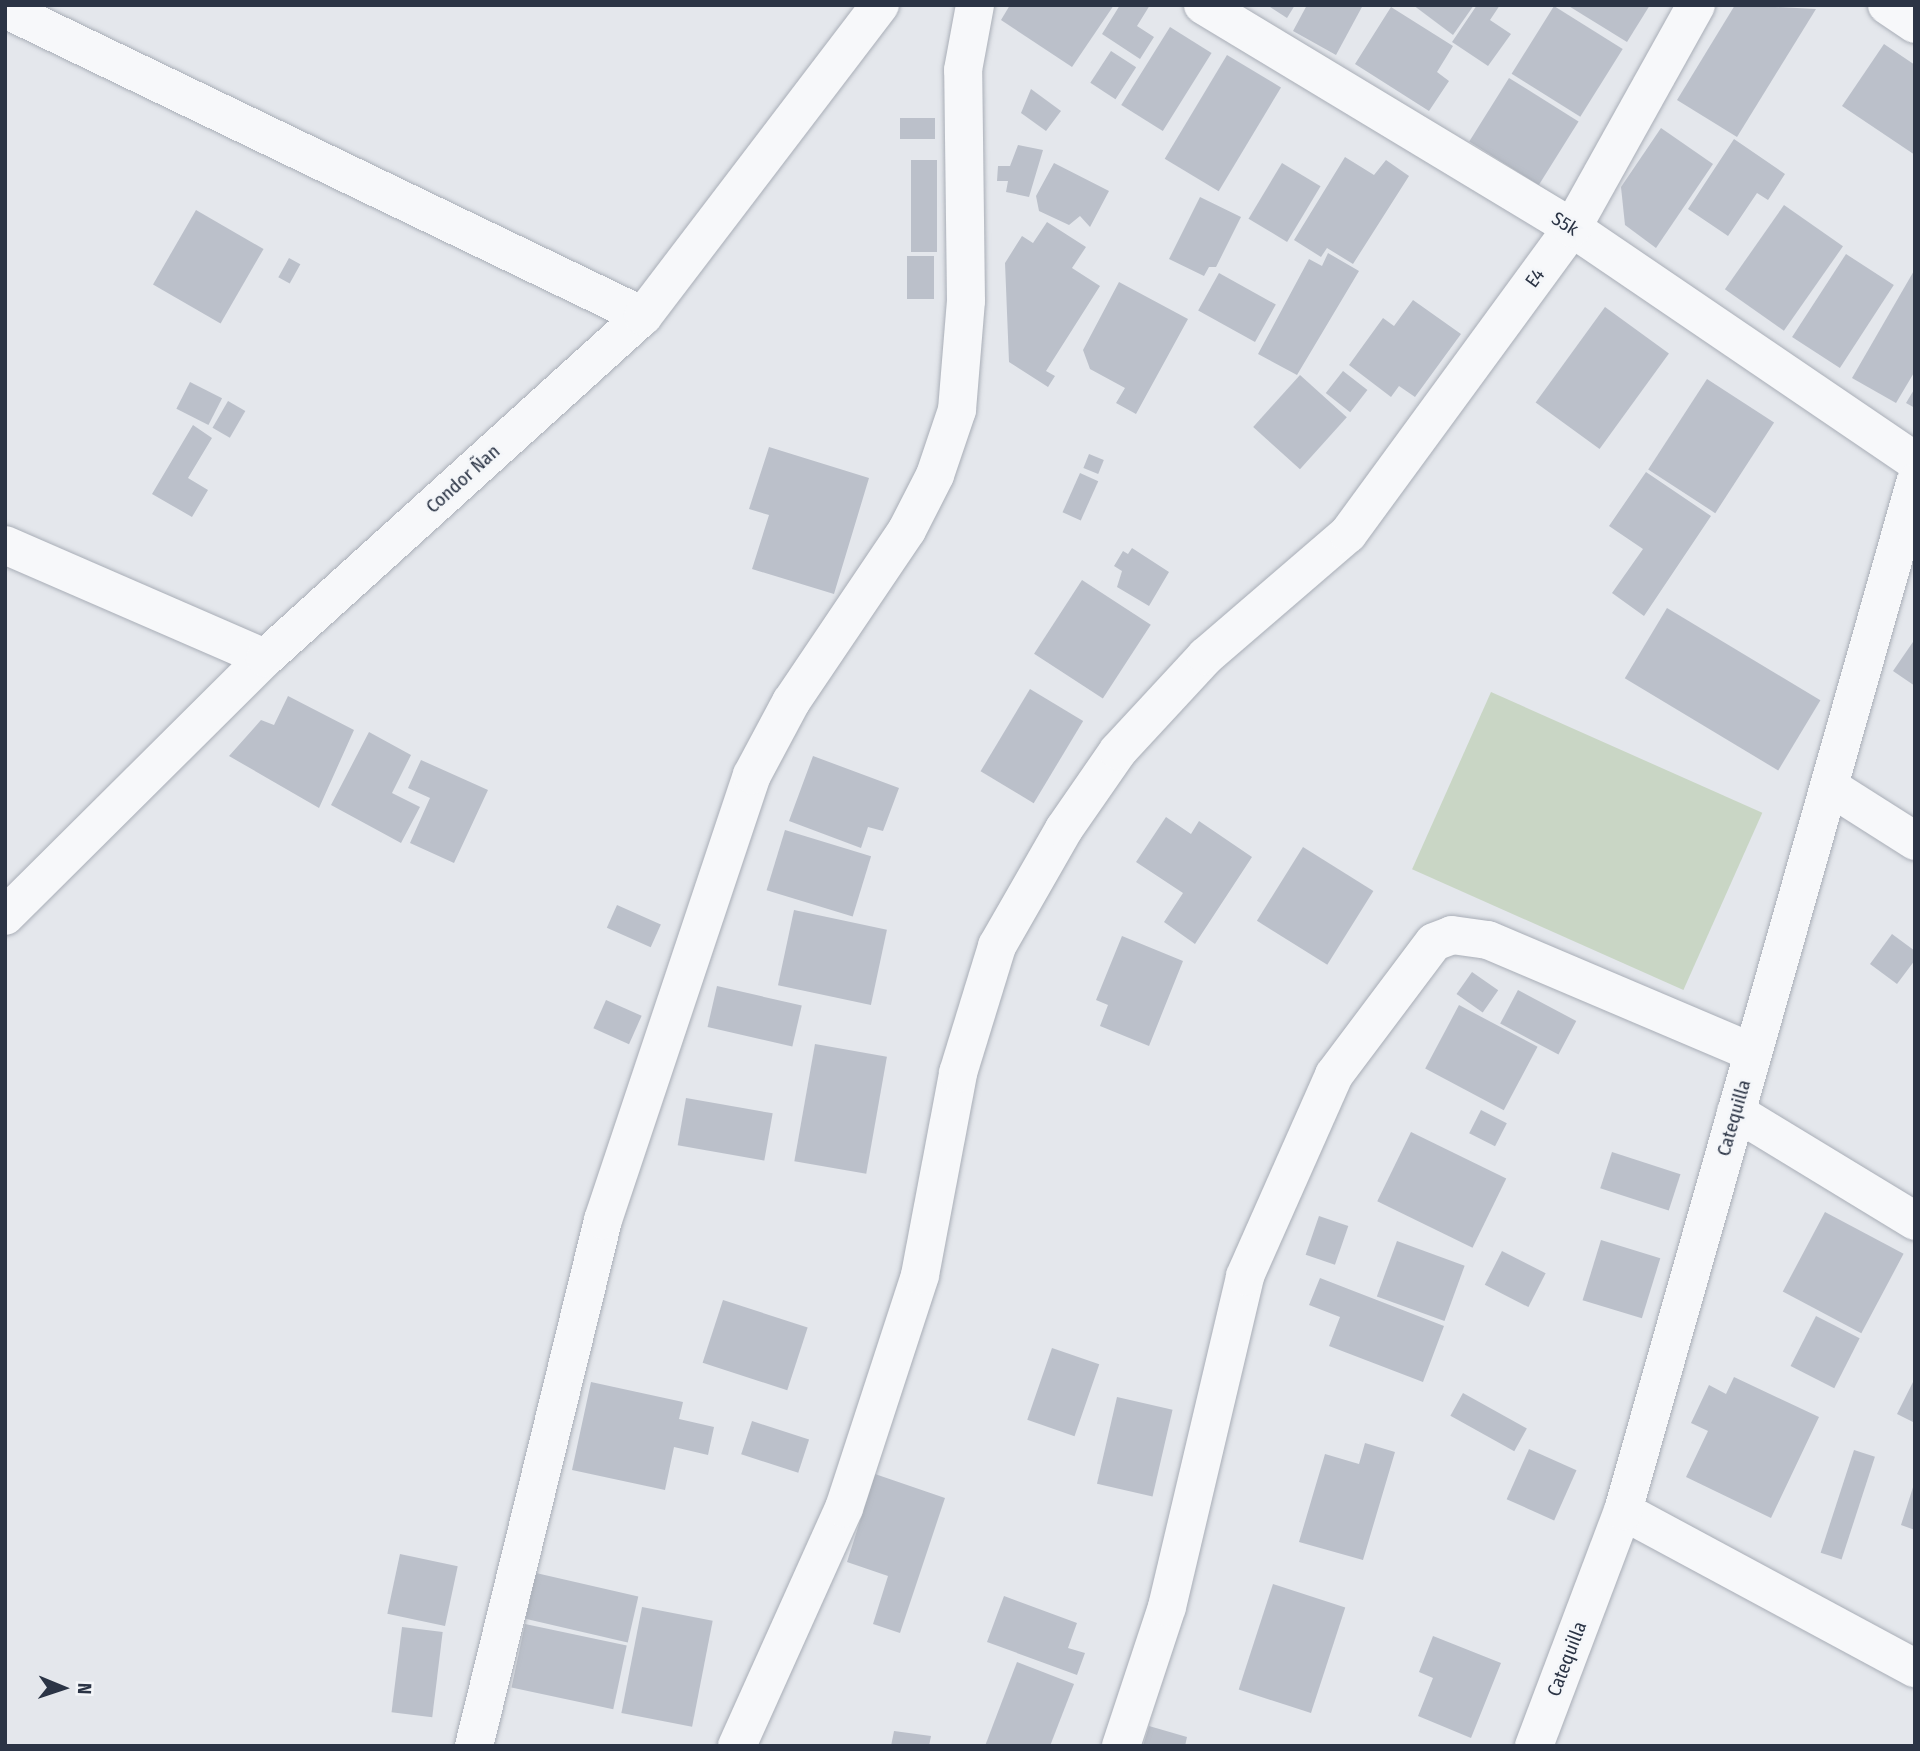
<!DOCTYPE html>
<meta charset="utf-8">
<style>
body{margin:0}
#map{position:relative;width:1920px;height:1751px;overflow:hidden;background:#e4e7ec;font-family:"Fira Sans Condensed",sans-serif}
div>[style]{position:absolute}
.green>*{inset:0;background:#c9d6c5;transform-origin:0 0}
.building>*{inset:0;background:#bbc0ca;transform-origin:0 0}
.roads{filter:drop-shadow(0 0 2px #a9aeb7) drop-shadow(0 0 2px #a9aeb7)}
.minor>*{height:38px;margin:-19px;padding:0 19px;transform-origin:19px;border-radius:19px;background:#f7f8fa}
span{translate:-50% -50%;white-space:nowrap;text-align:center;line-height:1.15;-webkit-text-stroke:5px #f4f6f9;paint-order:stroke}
.street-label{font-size:19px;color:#2b3445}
.frame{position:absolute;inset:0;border:7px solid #2b3445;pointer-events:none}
.north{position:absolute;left:28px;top:1653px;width:70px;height:70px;-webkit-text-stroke:5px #f4f6f9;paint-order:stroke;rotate:92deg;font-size:19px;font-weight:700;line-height:28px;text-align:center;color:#2b3445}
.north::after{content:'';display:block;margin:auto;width:24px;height:32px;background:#2b3445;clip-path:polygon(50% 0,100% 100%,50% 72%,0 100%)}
</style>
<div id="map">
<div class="green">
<div style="left:1491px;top:692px;width:297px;height:194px;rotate:24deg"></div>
</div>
<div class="building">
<div style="clip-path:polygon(1010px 5px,1114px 5px,1072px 67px,1001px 20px)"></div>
<div style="clip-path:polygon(1120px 5px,1150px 5px,1137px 26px,1154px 37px,1140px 59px,1102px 34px)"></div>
<div style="clip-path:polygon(1267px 5px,1295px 5px,1287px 18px)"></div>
<div style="clip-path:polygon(1307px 5px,1363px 5px,1336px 55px,1293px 31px)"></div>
<div style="clip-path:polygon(1413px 5px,1474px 5px,1453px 35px)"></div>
<div style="clip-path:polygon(1477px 5px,1500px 5px,1490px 20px,1511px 34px,1488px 66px,1452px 42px)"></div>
<div style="clip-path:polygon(1567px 5px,1650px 5px,1627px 42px)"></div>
<div style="clip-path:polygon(1735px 5px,1816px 9px,1737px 137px,1677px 100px)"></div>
<div style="left:1554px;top:6px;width:81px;height:80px;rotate:32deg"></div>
<div style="clip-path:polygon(1391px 7px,1453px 46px,1437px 72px,1449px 81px,1429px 111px,1355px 64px)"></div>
<div style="left:1170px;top:27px;width:49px;height:92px;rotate:32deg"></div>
<div style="clip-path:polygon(1884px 44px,1915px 65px,1915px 155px,1842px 106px)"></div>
<div style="left:1111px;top:51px;width:30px;height:38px;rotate:33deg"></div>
<div style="left:1227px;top:55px;width:63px;height:121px;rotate:31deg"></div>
<div style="left:1509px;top:78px;width:82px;height:75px;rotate:32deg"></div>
<div style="clip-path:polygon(1031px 89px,1061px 111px,1046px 131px,1021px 113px)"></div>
<div style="left:900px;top:118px;width:35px;height:21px"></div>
<div style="clip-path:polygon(1661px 128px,1713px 164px,1656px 248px,1625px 225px,1621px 187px)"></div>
<div style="clip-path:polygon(1734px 139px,1785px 174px,1768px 200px,1757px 193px,1728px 236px,1688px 209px)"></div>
<div style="clip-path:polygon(1018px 145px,1043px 150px,1029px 197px,1006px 192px,1008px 181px,997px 181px,998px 166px,1010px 166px)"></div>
<div style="clip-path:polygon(1345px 157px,1374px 175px,1386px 160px,1409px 176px,1353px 264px,1327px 248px,1321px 257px,1294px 240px)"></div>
<div style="left:911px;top:160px;width:26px;height:92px"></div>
<div style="clip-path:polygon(1054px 163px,1109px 191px,1090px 227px,1080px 216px,1069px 225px,1039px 211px,1036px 196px)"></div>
<div style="left:1282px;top:163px;width:45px;height:65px;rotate:31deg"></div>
<div style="clip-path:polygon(1200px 197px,1241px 217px,1216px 267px,1209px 267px,1204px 276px,1169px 259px)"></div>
<div style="left:1784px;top:205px;width:72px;height:103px;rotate:35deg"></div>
<div style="left:196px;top:210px;width:78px;height:86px;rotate:30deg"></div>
<div style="clip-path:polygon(1047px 222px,1086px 247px,1072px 268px,1100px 286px,1046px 371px,1055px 376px,1048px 387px,1009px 362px,1005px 263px,1022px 236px,1033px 243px)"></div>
<div style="clip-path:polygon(1328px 253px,1359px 271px,1297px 375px,1258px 354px,1309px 259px,1322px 266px)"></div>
<div style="left:1846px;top:254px;width:57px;height:99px;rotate:33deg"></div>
<div style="left:907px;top:256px;width:27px;height:43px"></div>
<div style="left:289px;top:258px;width:13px;height:22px;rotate:29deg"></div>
<div style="clip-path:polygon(1915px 269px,1915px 371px,1896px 403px,1852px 378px)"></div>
<div style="left:1219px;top:273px;width:65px;height:43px;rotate:29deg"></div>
<div style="clip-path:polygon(1119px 282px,1188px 319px,1136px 414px,1116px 403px,1125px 388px,1090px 369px,1083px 350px)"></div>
<div style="clip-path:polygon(1413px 300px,1461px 334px,1415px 397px,1399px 386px,1391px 397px,1349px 365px,1383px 318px,1394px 326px)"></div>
<div style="left:1605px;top:307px;width:79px;height:118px;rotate:36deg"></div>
<div style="left:1343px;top:371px;width:31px;height:28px;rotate:38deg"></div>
<div style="left:1300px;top:375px;width:63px;height:70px;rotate:42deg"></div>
<div style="left:1707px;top:379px;width:80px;height:108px;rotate:33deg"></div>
<div style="left:190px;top:382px;width:36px;height:30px;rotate:27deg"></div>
<div style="clip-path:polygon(1915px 388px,1915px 408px,1906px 403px)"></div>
<div style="left:228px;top:401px;width:20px;height:31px;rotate:30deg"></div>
<div style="clip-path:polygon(193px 425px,212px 438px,188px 478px,208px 490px,192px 517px,152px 494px)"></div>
<div style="clip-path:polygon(769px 447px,869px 478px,834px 594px,752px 569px,769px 515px,749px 509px)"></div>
<div style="left:1089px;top:454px;width:16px;height:15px;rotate:22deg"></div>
<div style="clip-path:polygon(1646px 472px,1711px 516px,1644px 616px,1612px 593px,1643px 549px,1609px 526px)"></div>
<div style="left:1080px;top:473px;width:20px;height:43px;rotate:24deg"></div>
<div style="clip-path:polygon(1132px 548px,1169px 572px,1149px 606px,1117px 587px,1122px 571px,1114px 566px,1123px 551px,1128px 554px)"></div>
<div style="left:1082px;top:580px;width:82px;height:88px;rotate:33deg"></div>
<div style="left:1667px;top:608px;width:179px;height:82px;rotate:31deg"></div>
<div style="clip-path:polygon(1915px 639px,1915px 686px,1893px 671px)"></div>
<div style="left:1030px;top:689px;width:62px;height:96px;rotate:31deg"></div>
<div style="clip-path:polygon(288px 696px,354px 730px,319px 808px,229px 756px,261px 720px,274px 725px)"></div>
<div style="clip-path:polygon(369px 732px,411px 755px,392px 793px,420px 807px,401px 843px,331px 805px)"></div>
<div style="clip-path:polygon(813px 756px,899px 788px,883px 831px,868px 827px,861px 848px,789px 821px)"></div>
<div style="clip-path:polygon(421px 760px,488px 790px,454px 863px,410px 843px,430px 798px,408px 788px)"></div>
<div style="clip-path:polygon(1166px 817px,1191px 834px,1199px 821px,1252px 857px,1195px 944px,1164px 922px,1183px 893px,1136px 862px)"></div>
<div style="left:785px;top:830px;width:90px;height:63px;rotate:17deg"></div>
<div style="left:1303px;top:847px;width:83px;height:87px;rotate:32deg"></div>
<div style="left:617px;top:905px;width:48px;height:25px;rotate:24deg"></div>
<div style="left:794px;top:910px;width:95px;height:77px;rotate:12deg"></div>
<div style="clip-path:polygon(1892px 934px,1915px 951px,1915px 960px,1897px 984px,1870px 964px)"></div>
<div style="clip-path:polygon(1122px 936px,1183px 961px,1149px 1046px,1100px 1026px,1108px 1005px,1096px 1000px)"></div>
<div style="left:1472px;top:972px;width:32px;height:27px;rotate:35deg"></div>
<div style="left:717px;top:986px;width:87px;height:42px;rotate:13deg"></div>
<div style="left:1518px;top:990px;width:66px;height:38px;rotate:28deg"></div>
<div style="left:606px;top:1000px;width:39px;height:31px;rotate:24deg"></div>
<div style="left:1459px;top:1005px;width:89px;height:72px;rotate:28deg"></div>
<div style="left:815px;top:1044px;width:73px;height:119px;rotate:10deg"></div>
<div style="left:686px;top:1098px;width:88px;height:48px;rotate:10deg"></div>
<div style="left:1481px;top:1110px;width:29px;height:26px;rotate:27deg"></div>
<div style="left:1411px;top:1132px;width:106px;height:77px;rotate:26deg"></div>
<div style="left:1612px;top:1152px;width:72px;height:38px;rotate:18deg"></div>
<div style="left:1825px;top:1212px;width:89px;height:90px;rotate:28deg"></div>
<div style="left:1319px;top:1216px;width:31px;height:41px;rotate:19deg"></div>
<div style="left:1601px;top:1240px;width:62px;height:63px;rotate:17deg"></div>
<div style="left:1397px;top:1241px;width:72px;height:59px;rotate:20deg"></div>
<div style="left:1502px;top:1251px;width:49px;height:38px;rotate:27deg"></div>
<div style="clip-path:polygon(1320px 1278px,1444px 1326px,1423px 1382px,1329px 1346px,1340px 1317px,1309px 1305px)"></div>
<div style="left:723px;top:1300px;width:89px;height:66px;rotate:18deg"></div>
<div style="left:1816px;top:1316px;width:49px;height:56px;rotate:27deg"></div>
<div style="left:1052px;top:1348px;width:50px;height:76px;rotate:19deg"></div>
<div style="clip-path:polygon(1734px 1377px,1819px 1417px,1771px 1518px,1686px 1477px,1708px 1431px,1691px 1423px,1709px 1385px,1726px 1394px)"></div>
<div style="clip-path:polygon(1915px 1378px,1915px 1423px,1897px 1414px)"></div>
<div style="clip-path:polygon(591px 1382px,683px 1402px,679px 1419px,714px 1427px,708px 1455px,674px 1447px,665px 1490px,572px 1470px)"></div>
<div style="left:1463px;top:1393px;width:73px;height:26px;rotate:29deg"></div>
<div style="left:1117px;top:1397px;width:57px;height:89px;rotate:13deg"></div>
<div style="left:752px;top:1421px;width:60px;height:35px;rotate:18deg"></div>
<div style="clip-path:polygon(1365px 1443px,1395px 1452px,1363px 1560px,1299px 1542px,1325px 1454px,1359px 1464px)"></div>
<div style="left:1529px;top:1449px;width:52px;height:55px;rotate:24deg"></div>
<div style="left:1854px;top:1450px;width:22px;height:108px;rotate:18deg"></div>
<div style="clip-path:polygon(875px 1474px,945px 1498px,900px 1633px,873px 1624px,888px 1576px,847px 1562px)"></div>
<div style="clip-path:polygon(1915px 1481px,1915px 1530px,1901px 1525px)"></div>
<div style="left:400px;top:1554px;width:59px;height:61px;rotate:12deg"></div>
<div style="left:536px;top:1573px;width:105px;height:47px;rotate:13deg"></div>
<div style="left:1273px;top:1584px;width:76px;height:111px;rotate:18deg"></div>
<div style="clip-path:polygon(1004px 1596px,1077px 1623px,1068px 1648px,1085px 1653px,1077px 1675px,987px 1642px)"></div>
<div style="left:642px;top:1607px;width:72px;height:108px;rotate:11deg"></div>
<div style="left:525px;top:1624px;width:104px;height:65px;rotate:12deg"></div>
<div style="left:402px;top:1627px;width:41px;height:86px;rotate:7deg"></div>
<div style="clip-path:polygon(1433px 1636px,1501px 1663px,1471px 1738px,1418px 1716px,1433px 1678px,1419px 1672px)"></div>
<div style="clip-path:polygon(1017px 1662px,1074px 1684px,1050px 1746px,985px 1746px)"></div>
<div style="clip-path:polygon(1149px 1726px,1187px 1737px,1185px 1746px,1143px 1746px)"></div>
<div style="clip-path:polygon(894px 1731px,931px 1736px,929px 1746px,891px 1746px)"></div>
</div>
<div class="roads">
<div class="minor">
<div style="left:1203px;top:5px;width:431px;rotate:31.1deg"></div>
<div style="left:1572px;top:228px;width:415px;rotate:34.2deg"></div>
<div style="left:1887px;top:5px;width:34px;rotate:34deg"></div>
<div style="left:5px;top:9px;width:708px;rotate:25.7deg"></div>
<div style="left:5px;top:545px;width:283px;rotate:23.5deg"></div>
<div style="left:1830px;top:787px;width:101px;rotate:32.4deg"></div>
<div style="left:5px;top:916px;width:366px;rotate:-44.8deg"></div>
<div style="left:265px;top:658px;width:510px;rotate:-42.14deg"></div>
<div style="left:643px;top:316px;width:391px;rotate:-52.7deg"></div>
<div style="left:1736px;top:1112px;width:210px;rotate:31.3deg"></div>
<div style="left:1623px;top:1511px;width:332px;rotate:28.3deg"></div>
<div style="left:474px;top:1746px;width:542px;rotate:-76.22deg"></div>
<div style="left:603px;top:1220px;width:469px;rotate:-71.5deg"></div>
<div style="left:752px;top:775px;width:83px;rotate:-61.9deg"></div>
<div style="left:791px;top:702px;width:207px;rotate:-56deg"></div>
<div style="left:907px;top:530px;width:62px;rotate:-63deg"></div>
<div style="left:935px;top:475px;width:69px;rotate:-71.3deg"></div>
<div style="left:957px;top:410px;width:109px;rotate:-85.3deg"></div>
<div style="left:966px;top:301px;width:231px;rotate:-90.7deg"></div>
<div style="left:963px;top:70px;width:66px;rotate:-79.5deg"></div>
<div style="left:737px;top:1746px;width:261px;rotate:-65.8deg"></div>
<div style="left:844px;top:1508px;width:245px;rotate:-71.9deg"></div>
<div style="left:920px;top:1275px;width:206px;rotate:-79.3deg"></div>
<div style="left:958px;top:1073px;width:133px;rotate:-72.9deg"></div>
<div style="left:997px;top:946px;width:135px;rotate:-60.2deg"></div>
<div style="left:1064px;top:829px;width:95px;rotate:-55.3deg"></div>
<div style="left:1118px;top:751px;width:129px;rotate:-47.2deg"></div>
<div style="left:1206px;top:656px;width:187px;rotate:-40.7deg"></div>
<div style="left:1348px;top:534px;width:379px;rotate:-53.8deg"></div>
<div style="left:1572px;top:228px;width:255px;rotate:-60.9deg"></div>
<div style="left:1121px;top:1746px;width:146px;rotate:-71.7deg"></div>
<div style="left:1167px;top:1607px;width:340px;rotate:-76.7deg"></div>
<div style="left:1245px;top:1276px;width:220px;rotate:-66.1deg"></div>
<div style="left:1334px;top:1075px;width:166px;rotate:-53.1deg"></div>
<div style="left:1434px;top:942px;width:19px;rotate:-21deg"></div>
<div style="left:1452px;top:935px;width:36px;rotate:8deg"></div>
<div style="left:1488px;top:940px;width:287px;rotate:23deg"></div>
<div style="left:1534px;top:1746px;width:251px;rotate:-69.3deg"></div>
<div style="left:1623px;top:1511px;width:1069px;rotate:-74.14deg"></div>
</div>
</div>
<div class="street-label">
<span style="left:1565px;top:224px;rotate:32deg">S5k</span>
<span style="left:1535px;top:278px;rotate:-54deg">E4</span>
<span style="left:463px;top:479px;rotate:-42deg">Condor Ñan</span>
<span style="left:1734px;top:1118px;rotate:-74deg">Catequilla</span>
<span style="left:1567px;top:1659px;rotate:-69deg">Catequilla</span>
</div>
<div class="frame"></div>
<div class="north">N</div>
</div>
